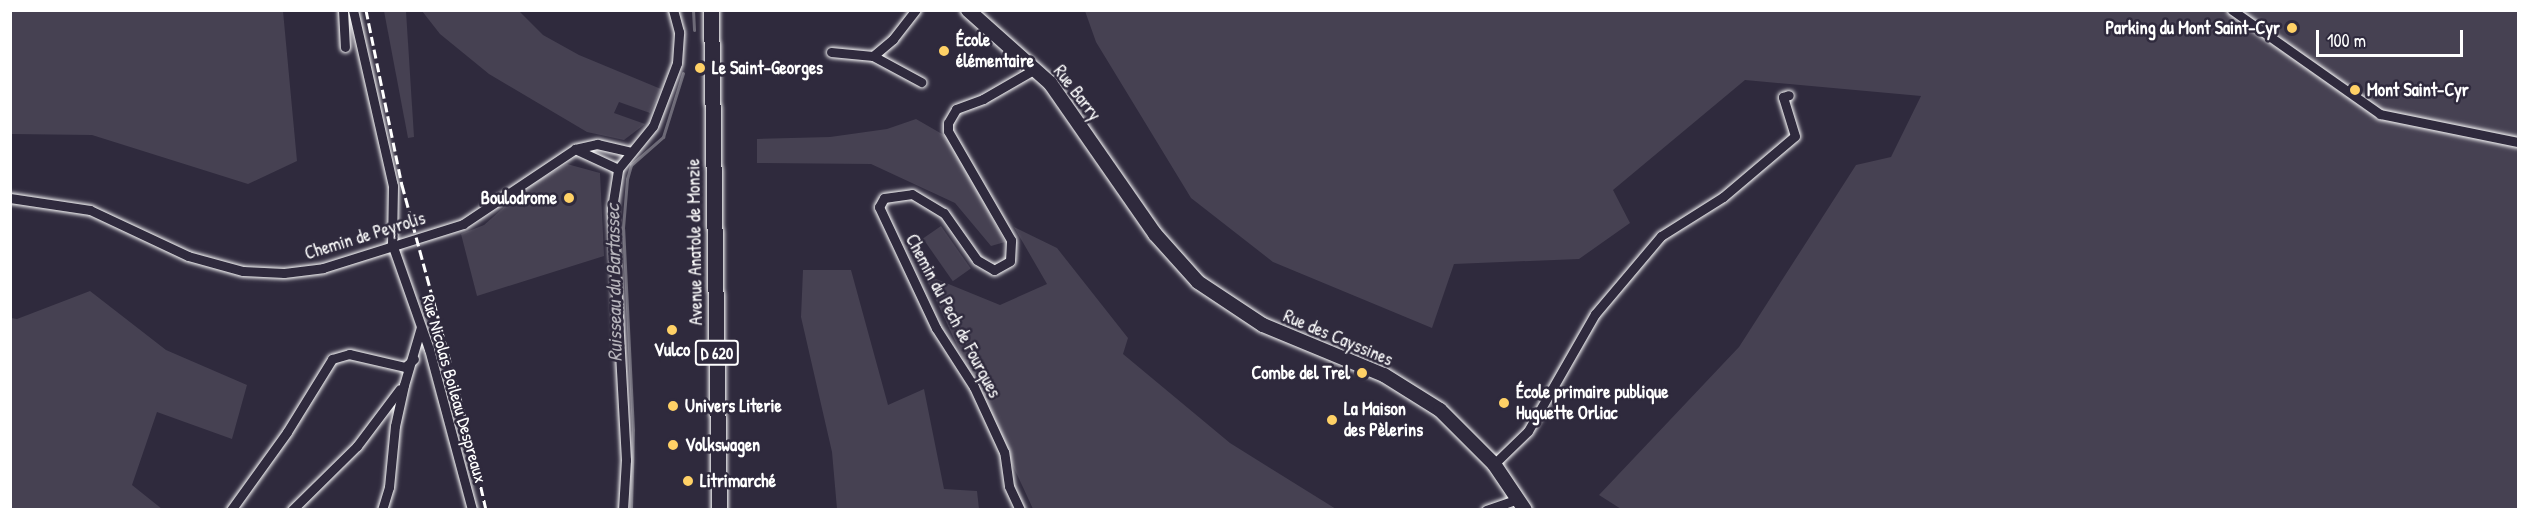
<!DOCTYPE html>
<meta charset="utf-8">
<style>
body{margin:0}
#map{position:relative;width:2529px;height:520px;overflow:hidden;background:#2f2a3d;font-family:"Patrick Hand",sans-serif}
div>[style]{position:absolute}
.green>*{inset:0;background:#464152;transform-origin:0 0}
.stream>*{height:3px;margin:-1.5px;padding:0 1.5px;transform-origin:1.5px;border-radius:1.5px;background:#6d6a77}
.roads{filter:drop-shadow(0 0 2px #fff) drop-shadow(0 0 2px #fff)}
.street>*{height:9px;margin:-4.5px;padding:0 4.5px;transform-origin:4.5px;border-radius:4.5px;background:#2f2a3d}
.secondary>*{height:14px;margin:-7px;padding:0 7px;transform-origin:7px;border-radius:7px;background:#2f2a3d}
.primary>*{height:15px;margin:-7.5px;padding:0 7.5px;transform-origin:7.5px;border-radius:7.5px;background:#2f2a3d}
.rail>*{height:3px;margin-top:-1.5px;transform-origin:0;background:repeating-linear-gradient(90deg,#fff 0 9px,transparent 0 13.5px)}
.dots>*{width:16px;height:16px;translate:-50% -50%;box-sizing:border-box;border:3px solid #2f2a3d;border-radius:50%}
span{translate:-50% -50%;white-space:nowrap;text-align:center;line-height:1.15;-webkit-text-stroke:5px #2f2a3d;paint-order:stroke}
.shield-label span{padding:2px 4px;background:#2f2a3d;border:2px solid;border-radius:4px;-webkit-text-stroke-width:0}
.shield-label{font-size:16px;color:#fff;font-weight:700}
.poi-label{font-size:18px;color:#fff;font-weight:700}
.right{translate:-100% -50%;text-align:right}
.left{translate:0 -50%;text-align:left}
.street-label{font-size:18px;color:#fff}
.water-label{font-size:20px;color:#b6b4bb;font-style:italic}
.frame{position:absolute;inset:0;border:12px solid #fff;pointer-events:none}
.scale{position:absolute;left:2316px;top:30px;width:147px;height:27px;box-sizing:border-box;border:3px solid #fff;border-top:0;padding-left:8px;font-size:18px;line-height:21px;white-space:nowrap;color:#fff;-webkit-text-stroke:4px #2f2a3d;paint-order:stroke}
</style>
<div id="map">
<div class="green">
<div style="clip-path:polygon(11px 10px,283px 11px,297px 161px,248px 184px,92px 135px,11px 134px)"></div>
<div style="clip-path:polygon(384px 11px,406px 11px,414px 137px,408px 138px)"></div>
<div style="clip-path:polygon(422px 11px,519px 11px,543px 35px,579px 55px,661px 89px,650px 113px,619px 102px,614px 113px,645px 124px,624px 140px,587px 132px,489px 74px,440px 34px)"></div>
<div style="clip-path:polygon(1085px 11px,2518px 11px,2518px 509px,1621px 509px,1599px 495px,1739px 347px,1856px 165px,1891px 157px,1921px 96px,1745px 80px,1613px 190px,1630px 223px,1579px 259px,1454px 264px,1432px 328px,1273px 262px,1191px 198px,1096px 42px)"></div>
<div style="clip-path:polygon(916px 119px,949px 138px,1005px 242px,991px 246px,955px 203px,871px 164px,757px 163px,757px 139px,830px 137px,887px 129px)"></div>
<div style="clip-path:polygon(567px 164px,600px 173px,604px 256px,477px 296px,461px 234px,484px 225px,527px 187px)"></div>
<div style="left:941px;top:226px;width:52px;height:22px;rotate:55deg"></div>
<div style="clip-path:polygon(1014px 227px,1057px 248px,1128px 338px,1123px 354px,1230px 443px,1336px 509px,1033px 509px,924px 274px,1000px 305px,1047px 284px)"></div>
<div style="clip-path:polygon(803px 270px,851px 270px,888px 405px,924px 389px,944px 489px,977px 491px,979px 509px,837px 509px,832px 452px,801px 317px)"></div>
<div style="clip-path:polygon(90px 291px,166px 350px,247px 385px,232px 439px,157px 412px,132px 485px,162px 509px,11px 509px,11px 318px,17px 319px)"></div>
</div>
<div class="stream">
<div style="left:693px;top:10px;width:20px;rotate:87deg"></div>
<div style="left:631px;top:510px;width:80px;rotate:-88.6deg"></div>
<div style="left:633px;top:430px;width:202px;rotate:-92.8deg"></div>
<div style="left:623px;top:228px;width:49px;rotate:-85.3deg"></div>
<div style="left:627px;top:179px;width:15px;rotate:-74deg"></div>
<div style="left:631px;top:165px;width:43px;rotate:-41.2deg"></div>
<div style="left:663px;top:137px;width:67px;rotate:-72.6deg"></div>
</div>
<div class="roads">
<div class="street">
<div style="left:343px;top:10px;width:37px;rotate:87deg"></div>
<div style="left:353px;top:10px;width:180px;rotate:77.2deg"></div>
<div style="left:393px;top:186px;width:58px;rotate:91deg"></div>
<div style="left:392px;top:244px;width:111px;rotate:70.6deg"></div>
<div style="left:429px;top:349px;width:167px;rotate:75deg"></div>
<div style="left:2232px;top:10px;width:181px;rotate:35.1deg"></div>
<div style="left:2380px;top:114px;width:141px;rotate:11.5deg"></div>
<div style="left:831px;top:52px;width:42px;rotate:5.4deg"></div>
<div style="left:873px;top:56px;width:26px;rotate:-40deg"></div>
<div style="left:893px;top:39px;width:37px;rotate:-52deg"></div>
<div style="left:873px;top:56px;width:55px;rotate:28.4deg"></div>
<div style="left:575px;top:149px;width:47px;rotate:24.9deg"></div>
<div style="left:10px;top:198px;width:81px;rotate:8.5deg"></div>
<div style="left:90px;top:210px;width:108px;rotate:25.1deg"></div>
<div style="left:188px;top:256px;width:57px;rotate:15.3deg"></div>
<div style="left:243px;top:271px;width:41px;rotate:2.8deg"></div>
<div style="left:284px;top:273px;width:39px;rotate:-7deg"></div>
<div style="left:323px;top:268px;width:147px;rotate:-17.4deg"></div>
<div style="left:463px;top:224px;width:135px;rotate:-33.8deg"></div>
<div style="left:575px;top:149px;width:23px;rotate:-13deg"></div>
<div style="left:597px;top:144px;width:35px;rotate:13deg"></div>
<div style="left:1494px;top:464px;width:47px;rotate:-44.1deg"></div>
<div style="left:1528px;top:431px;width:135px;rotate:-60.2deg"></div>
<div style="left:1595px;top:314px;width:102px;rotate:-49.8deg"></div>
<div style="left:1661px;top:236px;width:73px;rotate:-32.2deg"></div>
<div style="left:1723px;top:197px;width:94px;rotate:-40.3deg"></div>
<div style="left:1795px;top:136px;width:41px;rotate:-107.1deg"></div>
<div style="left:1783px;top:97px;width:6px;rotate:-18deg"></div>
<div style="left:231px;top:510px;width:96px;rotate:-54.3deg"></div>
<div style="left:287px;top:432px;width:86px;rotate:-58.3deg"></div>
<div style="left:332px;top:359px;width:18px;rotate:-16deg"></div>
<div style="left:349px;top:354px;width:57px;rotate:13.1deg"></div>
<div style="left:405px;top:367px;width:12px;rotate:-42deg"></div>
<div style="left:292px;top:510px;width:91px;rotate:-44.6deg"></div>
<div style="left:357px;top:446px;width:71px;rotate:-53deg"></div>
<div style="left:382px;top:510px;width:24px;rotate:-73deg"></div>
<div style="left:389px;top:487px;width:61px;rotate:-84.4deg"></div>
<div style="left:395px;top:426px;width:42px;rotate:-77.6deg"></div>
<div style="left:404px;top:385px;width:60px;rotate:-73.7deg"></div>
<div style="left:623px;top:510px;width:50px;rotate:-86.6deg"></div>
<div style="left:626px;top:460px;width:252px;rotate:-93.2deg"></div>
<div style="left:612px;top:208px;width:39px;rotate:-81deg"></div>
<div style="left:618px;top:169px;width:55px;rotate:-50.9deg"></div>
<div style="left:653px;top:126px;width:67px;rotate:-69.1deg"></div>
<div style="left:677px;top:63px;width:31px;rotate:-86deg"></div>
<div style="left:679px;top:32px;width:23px;rotate:-105deg"></div>
<div style="left:1020px;top:510px;width:26px;rotate:-115deg"></div>
<div style="left:1009px;top:486px;width:34px;rotate:-98deg"></div>
<div style="left:1004px;top:452px;width:72px;rotate:-114.8deg"></div>
<div style="left:974px;top:387px;width:70px;rotate:-122.8deg"></div>
<div style="left:936px;top:328px;width:134px;rotate:-115.2deg"></div>
<div style="left:879px;top:207px;width:10px;rotate:-61deg"></div>
<div style="left:884px;top:198px;width:28px;rotate:-8deg"></div>
<div style="left:912px;top:194px;width:37px;rotate:31deg"></div>
<div style="left:944px;top:213px;width:57px;rotate:54.9deg"></div>
<div style="left:977px;top:260px;width:20px;rotate:30deg"></div>
<div style="left:994px;top:270px;width:18px;rotate:-29deg"></div>
<div style="left:1010px;top:261px;width:21px;rotate:-87deg"></div>
<div style="left:1011px;top:240px;width:126px;rotate:-120deg"></div>
<div style="left:948px;top:131px;width:8px;rotate:-90deg"></div>
<div style="left:948px;top:123px;width:16px;rotate:-60deg"></div>
<div style="left:956px;top:109px;width:29px;rotate:-20deg"></div>
<div style="left:983px;top:99px;width:60px;rotate:-30deg"></div>
<div style="left:1486px;top:510px;width:34px;rotate:-19deg"></div>
</div>
<div class="secondary">
<div style="left:968px;top:10px;width:110px;rotate:41.7deg"></div>
<div style="left:1050px;top:83px;width:184px;rotate:55.2deg"></div>
<div style="left:1155px;top:234px;width:64px;rotate:48.1deg"></div>
<div style="left:1198px;top:282px;width:78px;rotate:33.5deg"></div>
<div style="left:1263px;top:325px;width:131px;rotate:22.5deg"></div>
<div style="left:1384px;top:375px;width:66px;rotate:32deg"></div>
<div style="left:1440px;top:410px;width:76px;rotate:45deg"></div>
<div style="left:1494px;top:464px;width:55px;rotate:56deg"></div>
</div>
<div class="primary">
<div style="left:711px;top:10px;width:500px;rotate:89.08deg"></div>
</div>
</div>
<div class="rail">
<div style="left:366px;top:10px;width:179px;rotate:78.4deg"></div>
<div style="left:402px;top:185px;width:245px;rotate:74.8deg"></div>
<div style="left:466px;top:421px;width:91px;rotate:77.3deg"></div>
</div>
<div class="dots">
<div style="left:2292px;top:28px;background:#ffd166"></div>
<div style="left:944px;top:51px;background:#ffd166"></div>
<div style="left:700px;top:68px;background:#ffd166"></div>
<div style="left:2355px;top:90px;background:#ffd166"></div>
<div style="left:569px;top:198px;background:#ffd166"></div>
<div style="left:672px;top:330px;background:#ffd166"></div>
<div style="left:1362px;top:373px;background:#ffd166"></div>
<div style="left:1504px;top:403px;background:#ffd166"></div>
<div style="left:673px;top:406px;background:#ffd166"></div>
<div style="left:1332px;top:420px;background:#ffd166"></div>
<div style="left:673px;top:445px;background:#ffd166"></div>
<div style="left:688px;top:481px;background:#ffd166"></div>
</div>
<div class="shield-label">
<span style="left:717px;top:353px">D 620</span>
</div>
<div class="poi-label">
<span class="right" style="left:2280px;top:28px">Parking du Mont Saint-Cyr</span>
<span class="left" style="left:956px;top:51px">École<br>élémentaire</span>
<span class="left" style="left:712px;top:68px">Le Saint-Georges</span>
<span class="left" style="left:2367px;top:90px">Mont Saint-Cyr</span>
<span class="right" style="left:557px;top:198px">Boulodrome</span>
<span style="left:672px;top:350px">Vulco</span>
<span class="right" style="left:1350px;top:373px">Combe del Trel</span>
<span class="left" style="left:1516px;top:403px">École primaire publique<br>Huguette Orliac</span>
<span class="left" style="left:685px;top:406px">Univers Literie</span>
<span class="left" style="left:1344px;top:420px">La Maison<br>des Pèlerins</span>
<span class="left" style="left:685px;top:445px">Volkswagen</span>
<span class="left" style="left:700px;top:481px">Litrimarché</span>
</div>
<div class="street-label">
<span style="left:1077px;top:93px;rotate:52deg">Rue Barry</span>
<span style="left:365px;top:236px;rotate:-17deg">Chemin de Peyrolis</span>
<span style="left:695px;top:242px;rotate:-91deg">Avenue Anatole de Monzie</span>
<span style="left:953px;top:316px;rotate:62deg">Chemin du Pech de Fourques</span>
<span style="left:1338px;top:338px;rotate:23deg">Rue des Cayssines</span>
<span style="left:454px;top:389px;rotate:74deg">Rue Nicolas Boileau Despreaux</span>
</div>
<div class="water-label">
<span style="left:613px;top:283px;rotate:-91deg">Ruisseau du Bartassec</span>
</div>
<div class="frame"></div>
<div class="scale">100 m</div>
</div>
